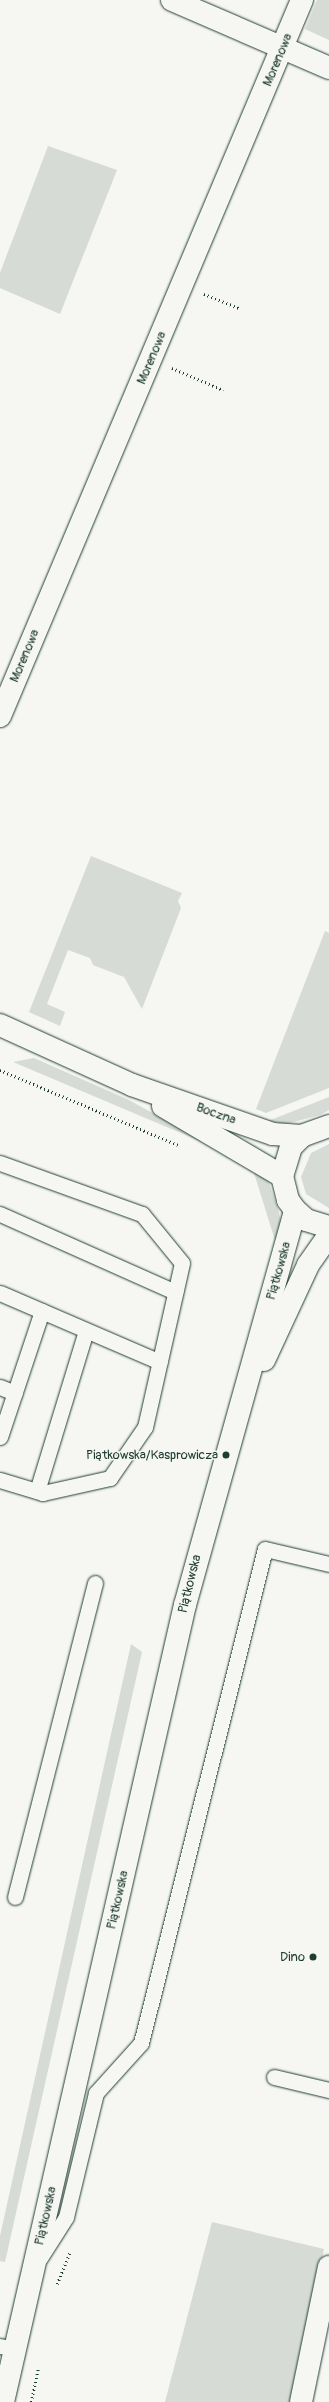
<!DOCTYPE html>
<meta charset="utf-8">
<style>
body{margin:0}
#map{position:relative;width:329px;height:2402px;overflow:hidden;background:#f6f6f2;font-family:Pangolin,sans-serif}
div>[style]{position:absolute}
.green>*{inset:0;background:#d6dbd6}
.path>*{height:2.5px;margin-top:-1.25px;transform-origin:0;background:repeating-linear-gradient(90deg,#1f3d34 0 1px,transparent 0 4px)}
.roads{filter:drop-shadow(0 0 1px #1f3d34) drop-shadow(0 0 1px #1f3d34)}
.lane>*{height:15px;margin:-7.5px;padding:0 7.5px;transform-origin:7.5px;border-radius:7.5px;background:#f6f6f2}
.street>*{height:22px;margin:-11px;padding:0 11px;transform-origin:11px;border-radius:11px;background:#f6f6f2}
.secondary>*{height:22px;margin:-11px;padding:0 11px;transform-origin:11px;border-radius:11px;background:#f6f6f2}
.dots>*{width:11px;height:11px;translate:-50% -50%;box-sizing:border-box;border:2px solid #f6f6f2;border-radius:50%}
span{translate:-50% -50%;white-space:nowrap;text-align:center;line-height:1.15;-webkit-text-stroke:3px #f6f6f2;paint-order:stroke}
.street-label{font-size:13px;color:#1f3d34}
.poi-label{font-size:13px;color:#1f3d34}
.right{translate:-100% -50%;text-align:right}
</style>
<div id="map">
<div class="green">
<div style="clip-path:polygon(317px 0,329px 0,329px 40px,305px 29px)"></div>
<div style="clip-path:polygon(48px 146px,117px 170px,60px 314px,0 288px,0 273px)"></div>
<div style="clip-path:polygon(91px 856px,182px 893px,178px 901px,181px 908px,142px 1009px,124px 977px,93px 965px,90px 958px,68px 950px,47px 1004px,65px 1012px,60px 1026px,29px 1012px)"></div>
<div style="clip-path:polygon(325px 931px,329px 933px,329px 1088px,266px 1113px,256px 1109px)"></div>
<div style="clip-path:polygon(34px 1058px,129px 1100px,214px 1147px,13px 1062px)"></div>
<div style="clip-path:polygon(329px 1097px,329px 1110px,320px 1115px,286px 1124px,268px 1121px)"></div>
<div style="clip-path:polygon(329px 1144px,329px 1208px,306px 1194px,301px 1177px,311px 1153px)"></div>
<div style="clip-path:polygon(251px 1163px,268px 1180px,278px 1209px,281px 1221px,277px 1247px)"></div>
<div style="clip-path:polygon(131px 1644px,142px 1652px,5px 2262px,0 2261px,0 2236px)"></div>
<div style="clip-path:polygon(212px 2222px,324px 2249px,293px 2402px,165px 2402px)"></div>
</div>
<div class="path">
<div style="left:204px;top:294px;width:38px;rotate:22deg"></div>
<div style="left:172px;top:368px;width:56px;rotate:23.3deg"></div>
<div style="left:0;top:1070px;width:193px;rotate:22.8deg"></div>
<div style="left:57px;top:2284px;width:35px;rotate:-68deg"></div>
<div style="left:31px;top:2402px;width:34px;rotate:-78deg"></div>
</div>
<div class="roads">
<div class="lane">
<div style="left:0;top:1163px;width:151px;rotate:19.8deg"></div>
<div style="left:142px;top:1214px;width:63px;rotate:50.8deg"></div>
<div style="left:182px;top:1263px;width:168px;rotate:102.7deg"></div>
<div style="left:145px;top:1427px;width:62px;rotate:124.5deg"></div>
<div style="left:110px;top:1478px;width:69px;rotate:167.4deg"></div>
<div style="left:43px;top:1493px;width:45px;rotate:-163.2deg"></div>
<div style="left:0;top:1214px;width:192px;rotate:24deg"></div>
<div style="left:0;top:1293px;width:174px;rotate:23.3deg"></div>
<div style="left:0;top:1387px;width:16px;rotate:22deg"></div>
<div style="left:0;top:1437px;width:133px;rotate:-71.6deg"></div>
<div style="left:37px;top:1491px;width:167px;rotate:-73deg"></div>
<div style="left:15px;top:1897px;width:324px;rotate:-75.7deg"></div>
<div style="left:274px;top:2077px;width:57px;rotate:13.3deg"></div>
<div style="left:40px;top:2258px;width:49px;rotate:-57.6deg"></div>
<div style="left:66px;top:2217px;width:128px;rotate:-76.4deg"></div>
<div style="left:96px;top:2093px;width:67px;rotate:-48deg"></div>
<div style="left:141px;top:2043px;width:509px;rotate:-75.91deg"></div>
<div style="left:265px;top:1549px;width:66px;rotate:13.2deg"></div>
<div style="left:0;top:2346px;width:15px;rotate:11deg"></div>
</div>
<div class="street">
<div style="left:172px;top:0;width:171px;rotate:23.4deg"></div>
<div style="left:0;top:716px;width:777px;rotate:-67.13deg"></div>
<div style="left:0;top:1025px;width:145px;rotate:24.4deg"></div>
<div style="left:132px;top:1085px;width:149px;rotate:19.2deg"></div>
<div style="left:273px;top:1134px;width:29px;rotate:4deg"></div>
<div style="left:163px;top:1106px;width:138px;rotate:30.5deg"></div>
<div style="left:301px;top:2402px;width:138px;rotate:-78.3deg"></div>
</div>
<div class="secondary">
<div style="left:329px;top:1126px;width:29px;rotate:160deg"></div>
<div style="left:302px;top:1136px;width:16px;rotate:135deg"></div>
<div style="left:291px;top:1147px;width:30px;rotate:107deg"></div>
<div style="left:282px;top:1176px;width:25px;rotate:76deg"></div>
<div style="left:288px;top:1200px;width:12px;rotate:55deg"></div>
<div style="left:295px;top:1210px;width:15px;rotate:42deg"></div>
<div style="left:306px;top:1220px;width:24px;rotate:17deg"></div>
<div style="left:264px;top:1360px;width:105px;rotate:-65.1deg"></div>
<div style="left:308px;top:1265px;width:37px;rotate:-55deg"></div>
<div style="left:3px;top:2402px;width:818px;rotate:-77.14deg"></div>
<div style="left:185px;top:1605px;width:410px;rotate:-74.4deg"></div>
</div>
</div>
<div class="dots">
<div style="left:226px;top:1455px;background:#1f3d34"></div>
<div style="left:313px;top:1957px;background:#1f3d34"></div>
</div>
<div class="street-label">
<span style="left:278px;top:60px;rotate:-67deg">Morenowa</span>
<span style="left:152px;top:358px;rotate:-67deg">Morenowa</span>
<span style="left:25px;top:656px;rotate:-67deg">Morenowa</span>
<span style="left:216px;top:1114px;rotate:20deg">Boczna</span>
<span style="left:279px;top:1271px;rotate:-74deg">Piątkowska</span>
<span style="left:190px;top:1584px;rotate:-76deg">Piątkowska</span>
<span style="left:118px;top:1900px;rotate:-77deg">Piątkowska</span>
<span style="left:46px;top:2216px;rotate:-77deg">Piątkowska</span>
</div>
<div class="poi-label">
<span class="right" style="left:218px;top:1455px">Piątkowska/Kasprowicza</span>
<span class="right" style="left:305px;top:1957px">Dino</span>
</div>
</div>
